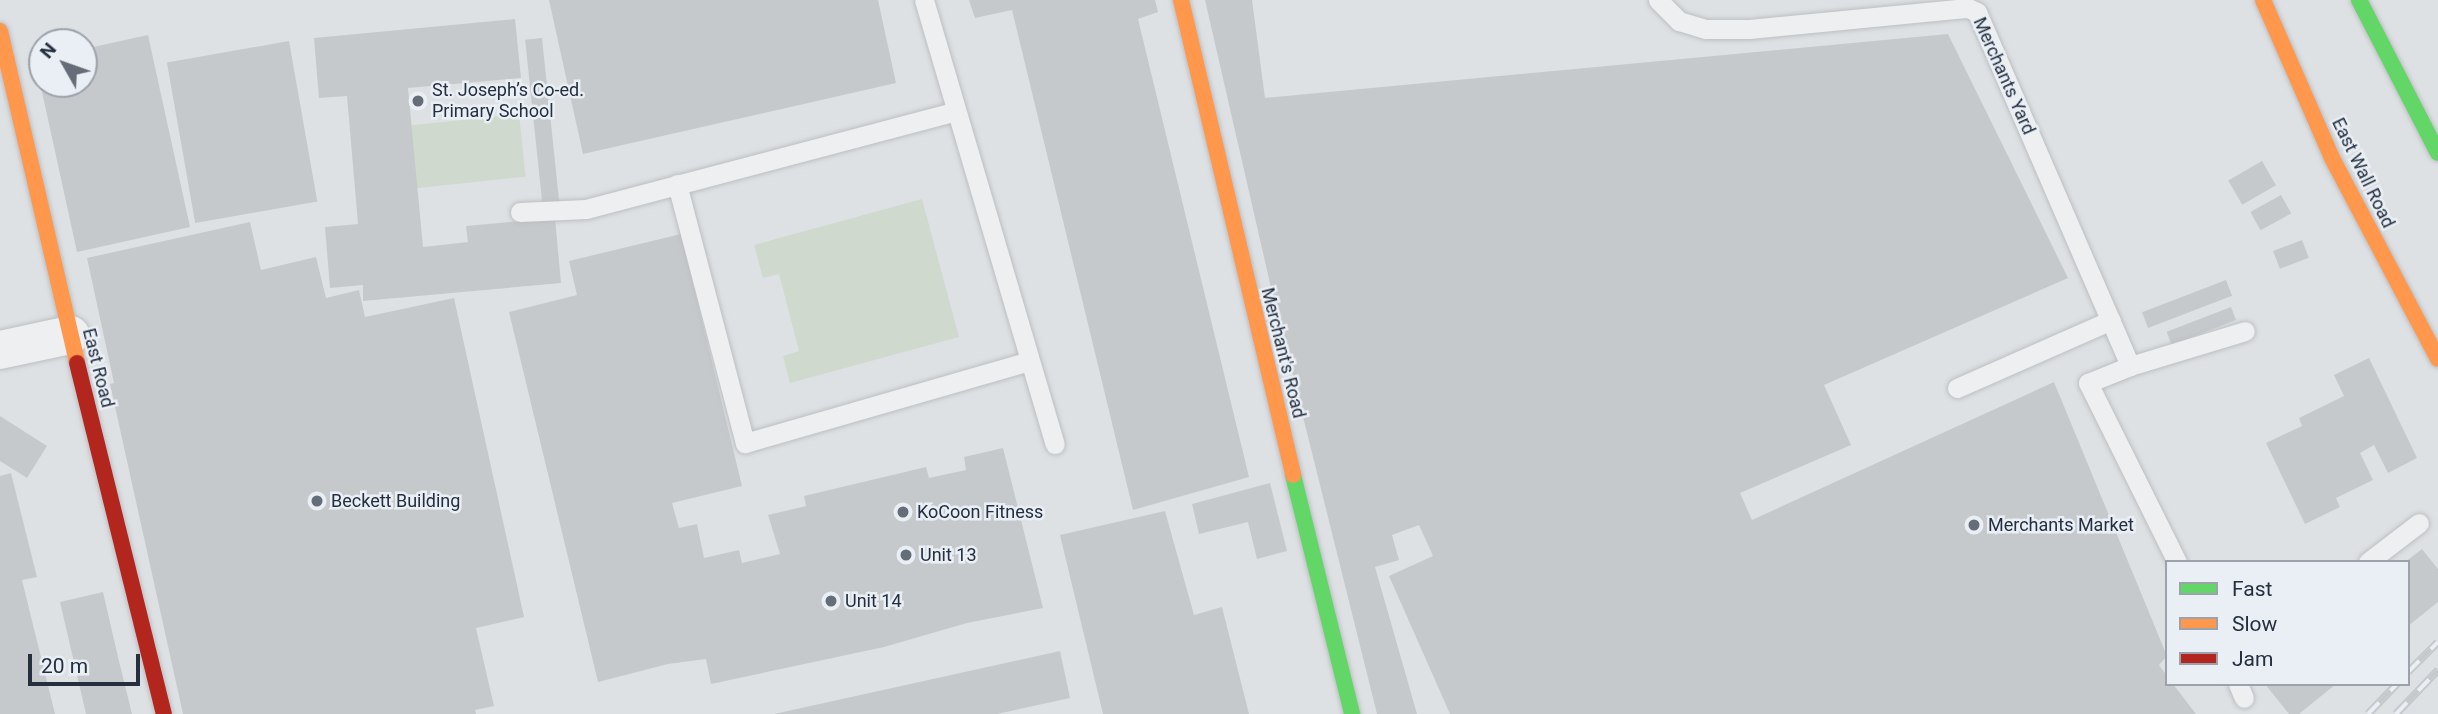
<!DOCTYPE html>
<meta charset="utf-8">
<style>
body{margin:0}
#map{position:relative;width:2438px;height:714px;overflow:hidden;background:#dee1e4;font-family:Roboto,sans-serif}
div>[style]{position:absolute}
.green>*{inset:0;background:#cfd9cd;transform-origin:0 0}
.building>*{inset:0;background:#c6c9cc;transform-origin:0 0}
.roads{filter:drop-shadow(0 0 2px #bcbfc2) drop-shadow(0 0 2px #bcbfc2)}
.lane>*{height:19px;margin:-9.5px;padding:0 9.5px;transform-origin:9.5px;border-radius:9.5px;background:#edeff1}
.street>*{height:38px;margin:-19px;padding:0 19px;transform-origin:19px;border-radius:19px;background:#edeff1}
.fast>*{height:16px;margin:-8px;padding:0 8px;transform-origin:8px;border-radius:8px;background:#63d668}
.slow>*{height:16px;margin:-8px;padding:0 8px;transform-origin:8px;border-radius:8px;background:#ff974d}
.jam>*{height:16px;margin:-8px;padding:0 8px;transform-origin:8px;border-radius:8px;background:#b3261e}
.rail>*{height:8px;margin-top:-4px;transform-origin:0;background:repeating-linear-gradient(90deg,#eaeff5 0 16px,#c6c9cc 0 32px);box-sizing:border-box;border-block:2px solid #c6c9cc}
.dots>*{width:19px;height:19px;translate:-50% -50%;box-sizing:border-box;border:4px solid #eaeff5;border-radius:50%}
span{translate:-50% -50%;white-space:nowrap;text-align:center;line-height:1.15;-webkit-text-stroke:5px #eaeff5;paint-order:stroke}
.street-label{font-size:18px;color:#242f3f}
.poi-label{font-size:18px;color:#242f3f}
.left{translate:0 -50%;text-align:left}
.legend{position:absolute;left:2165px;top:560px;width:245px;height:126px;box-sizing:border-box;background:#eaeff5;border:2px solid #9ba2ac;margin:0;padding:9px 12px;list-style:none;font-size:21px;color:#242f3f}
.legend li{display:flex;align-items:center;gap:14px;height:35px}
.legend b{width:35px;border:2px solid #9ba2ac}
.north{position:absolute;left:28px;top:28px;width:70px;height:70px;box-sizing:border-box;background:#eaeff5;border:2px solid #9ba2ac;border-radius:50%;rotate:310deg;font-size:19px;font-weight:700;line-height:28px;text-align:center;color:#242f3f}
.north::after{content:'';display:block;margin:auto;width:24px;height:32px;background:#656d79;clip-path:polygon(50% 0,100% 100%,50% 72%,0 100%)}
.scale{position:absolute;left:28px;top:654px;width:112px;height:32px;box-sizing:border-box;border:4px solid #242f3f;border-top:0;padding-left:9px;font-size:21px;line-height:24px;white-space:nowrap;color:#242f3f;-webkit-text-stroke:5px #eaeff5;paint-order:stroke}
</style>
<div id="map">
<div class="green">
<div style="left:519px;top:114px;width:63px;height:110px;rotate:84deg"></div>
<div style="clip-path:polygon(922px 199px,959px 337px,790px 383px,783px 356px,799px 351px,779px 274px,763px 278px,754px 245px)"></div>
</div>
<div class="building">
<div style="clip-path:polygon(549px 0,878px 0,896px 83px,583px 154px)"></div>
<div style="clip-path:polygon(969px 0,1155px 0,1158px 12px,1138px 19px,1249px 477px,1133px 510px,1012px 10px,975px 18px)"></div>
<div style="clip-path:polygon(1205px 0,1252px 0,1265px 98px,1948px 34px,2068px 278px,1824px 385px,1851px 445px,1740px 493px,1752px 520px,2054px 382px,2167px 656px,2159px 665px,2167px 676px,2167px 684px,2173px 684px,2196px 714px,1450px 714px,1389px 576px,1433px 556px,1419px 525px,1392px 535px,1399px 560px,1375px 567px,1417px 714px,1377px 714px,1272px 292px)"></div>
<div style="clip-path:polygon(515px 19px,521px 78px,408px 88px,423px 247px,468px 242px,466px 226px,555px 218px,561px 283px,363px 301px,363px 285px,330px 288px,325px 227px,358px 224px,347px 96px,319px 98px,314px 38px)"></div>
<div style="clip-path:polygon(148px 35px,190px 227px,77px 252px,35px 60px,42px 59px,42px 84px,84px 84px,84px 49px)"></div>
<div style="left:542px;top:38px;width:168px;height:17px;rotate:84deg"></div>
<div style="left:289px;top:41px;width:163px;height:124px;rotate:80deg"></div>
<div style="left:2262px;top:161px;width:28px;height:39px;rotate:60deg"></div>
<div style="left:2281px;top:195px;width:21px;height:35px;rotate:61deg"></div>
<div style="clip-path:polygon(250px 222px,261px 270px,316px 257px,326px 298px,359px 290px,365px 317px,454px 298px,524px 617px,476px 628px,494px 706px,475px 710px,476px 714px,183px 714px,110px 384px,114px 383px,87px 258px)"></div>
<div style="clip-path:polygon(681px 234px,742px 486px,672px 503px,679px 528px,697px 524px,704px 558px,739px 550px,742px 563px,780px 554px,768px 515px,806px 506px,804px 496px,926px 467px,929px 478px,966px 470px,964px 457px,1003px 448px,1043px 608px,967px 623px,884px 647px,711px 684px,706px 659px,668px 664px,598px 682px,509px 312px,577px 295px,569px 261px)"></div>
<div style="left:2302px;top:240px;width:19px;height:31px;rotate:69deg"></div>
<div style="left:2226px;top:280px;width:17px;height:90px;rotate:69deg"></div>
<div style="left:2231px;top:307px;width:14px;height:69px;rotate:69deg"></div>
<div style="clip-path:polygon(2369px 358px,2417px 458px,2388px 473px,2374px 445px,2360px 453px,2373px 480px,2336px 498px,2340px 507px,2305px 524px,2266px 443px,2302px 426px,2299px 418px,2344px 396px,2334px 375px)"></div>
<div style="clip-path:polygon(0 416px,47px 446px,27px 478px,0 461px)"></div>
<div style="clip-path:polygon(11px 473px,37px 577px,22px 580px,55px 714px,0 714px,0 476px)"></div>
<div style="clip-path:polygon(1270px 483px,1287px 551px,1257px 559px,1248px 522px,1199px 534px,1192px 504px)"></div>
<div style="clip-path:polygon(1165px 511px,1194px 615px,1222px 607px,1249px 714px,1103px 714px,1060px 535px)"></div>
<div style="clip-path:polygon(2422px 549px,2438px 569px,2438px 602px,2408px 626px,2408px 562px,2405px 562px)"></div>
<div style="clip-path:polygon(103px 592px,118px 657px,132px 714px,86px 714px,60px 602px)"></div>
<div style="clip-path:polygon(1060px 651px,1070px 698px,997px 714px,774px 714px)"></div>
<div style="clip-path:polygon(2265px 684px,2336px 684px,2299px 714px,2289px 714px)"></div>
</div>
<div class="roads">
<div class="lane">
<div style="left:924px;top:0;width:463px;rotate:73.6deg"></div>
<div style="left:1658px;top:0;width:30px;rotate:45deg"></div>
<div style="left:1679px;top:21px;width:28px;rotate:17deg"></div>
<div style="left:1706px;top:29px;width:43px"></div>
<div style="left:1749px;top:29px;width:220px;rotate:-5.5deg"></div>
<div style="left:1968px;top:8px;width:10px;rotate:24deg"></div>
<div style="left:1977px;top:12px;width:386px;rotate:66.6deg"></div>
<div style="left:677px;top:184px;width:268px;rotate:75.3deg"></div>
<div style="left:745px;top:443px;width:296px;rotate:-16.1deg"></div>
<div style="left:520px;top:212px;width:66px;rotate:-2.6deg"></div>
<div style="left:586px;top:209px;width:383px;rotate:-14.8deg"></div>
<div style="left:1957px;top:388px;width:168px;rotate:-23.8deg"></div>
<div style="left:2177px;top:562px;width:200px;rotate:-116.4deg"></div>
<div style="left:2088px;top:383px;width:45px;rotate:-22deg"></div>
<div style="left:2130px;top:366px;width:120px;rotate:-16.9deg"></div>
<div style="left:2368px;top:562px;width:64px;rotate:-37.4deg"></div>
<div style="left:2238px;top:684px;width:15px;rotate:67deg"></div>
</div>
<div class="street">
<div style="left:0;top:350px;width:72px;rotate:-12.1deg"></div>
</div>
<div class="fast">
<div style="left:2359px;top:0;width:172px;rotate:62.7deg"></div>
<div style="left:1293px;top:475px;width:246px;rotate:76.1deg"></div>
</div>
<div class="slow">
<div style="left:1181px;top:0;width:488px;rotate:76.7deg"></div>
<div style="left:2263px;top:0;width:172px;rotate:66.4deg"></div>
<div style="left:2332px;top:158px;width:227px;rotate:62.2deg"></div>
<div style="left:0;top:31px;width:341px;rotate:76.9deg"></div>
</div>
<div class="jam">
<div style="left:77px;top:363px;width:362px;rotate:76.1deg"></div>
</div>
</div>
<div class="rail">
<div style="left:2408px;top:672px;width:42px;rotate:-45deg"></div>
<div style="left:2368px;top:714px;width:42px;rotate:-46deg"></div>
<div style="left:2396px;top:714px;width:61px;rotate:-46.3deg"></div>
</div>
<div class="dots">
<div style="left:418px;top:101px;background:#656d79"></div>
<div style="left:317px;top:501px;background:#656d79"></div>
<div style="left:903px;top:512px;background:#656d79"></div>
<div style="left:1974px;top:525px;background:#656d79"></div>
<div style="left:906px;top:555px;background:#656d79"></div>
<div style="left:831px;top:601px;background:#656d79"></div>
</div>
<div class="street-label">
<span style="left:2004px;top:76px;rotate:66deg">Merchants Yard</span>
<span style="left:2363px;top:173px;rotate:64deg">East Wall Road</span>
<span style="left:1283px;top:353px;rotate:76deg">Merchant's Road</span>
<span style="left:98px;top:368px;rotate:76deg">East Road</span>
</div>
<div class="poi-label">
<span class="left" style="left:432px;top:101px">St. Joseph’s Co-ed.<br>Primary School</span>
<span class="left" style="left:331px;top:501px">Beckett Building</span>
<span class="left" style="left:917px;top:512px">KoCoon Fitness</span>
<span class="left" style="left:1988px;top:525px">Merchants Market</span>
<span class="left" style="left:920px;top:555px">Unit 13</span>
<span class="left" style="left:845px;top:601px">Unit 14</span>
</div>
<ul class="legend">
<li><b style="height:9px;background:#63d668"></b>Fast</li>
<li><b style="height:9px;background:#ff974d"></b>Slow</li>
<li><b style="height:9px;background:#b3261e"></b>Jam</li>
</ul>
<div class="north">N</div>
<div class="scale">20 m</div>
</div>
